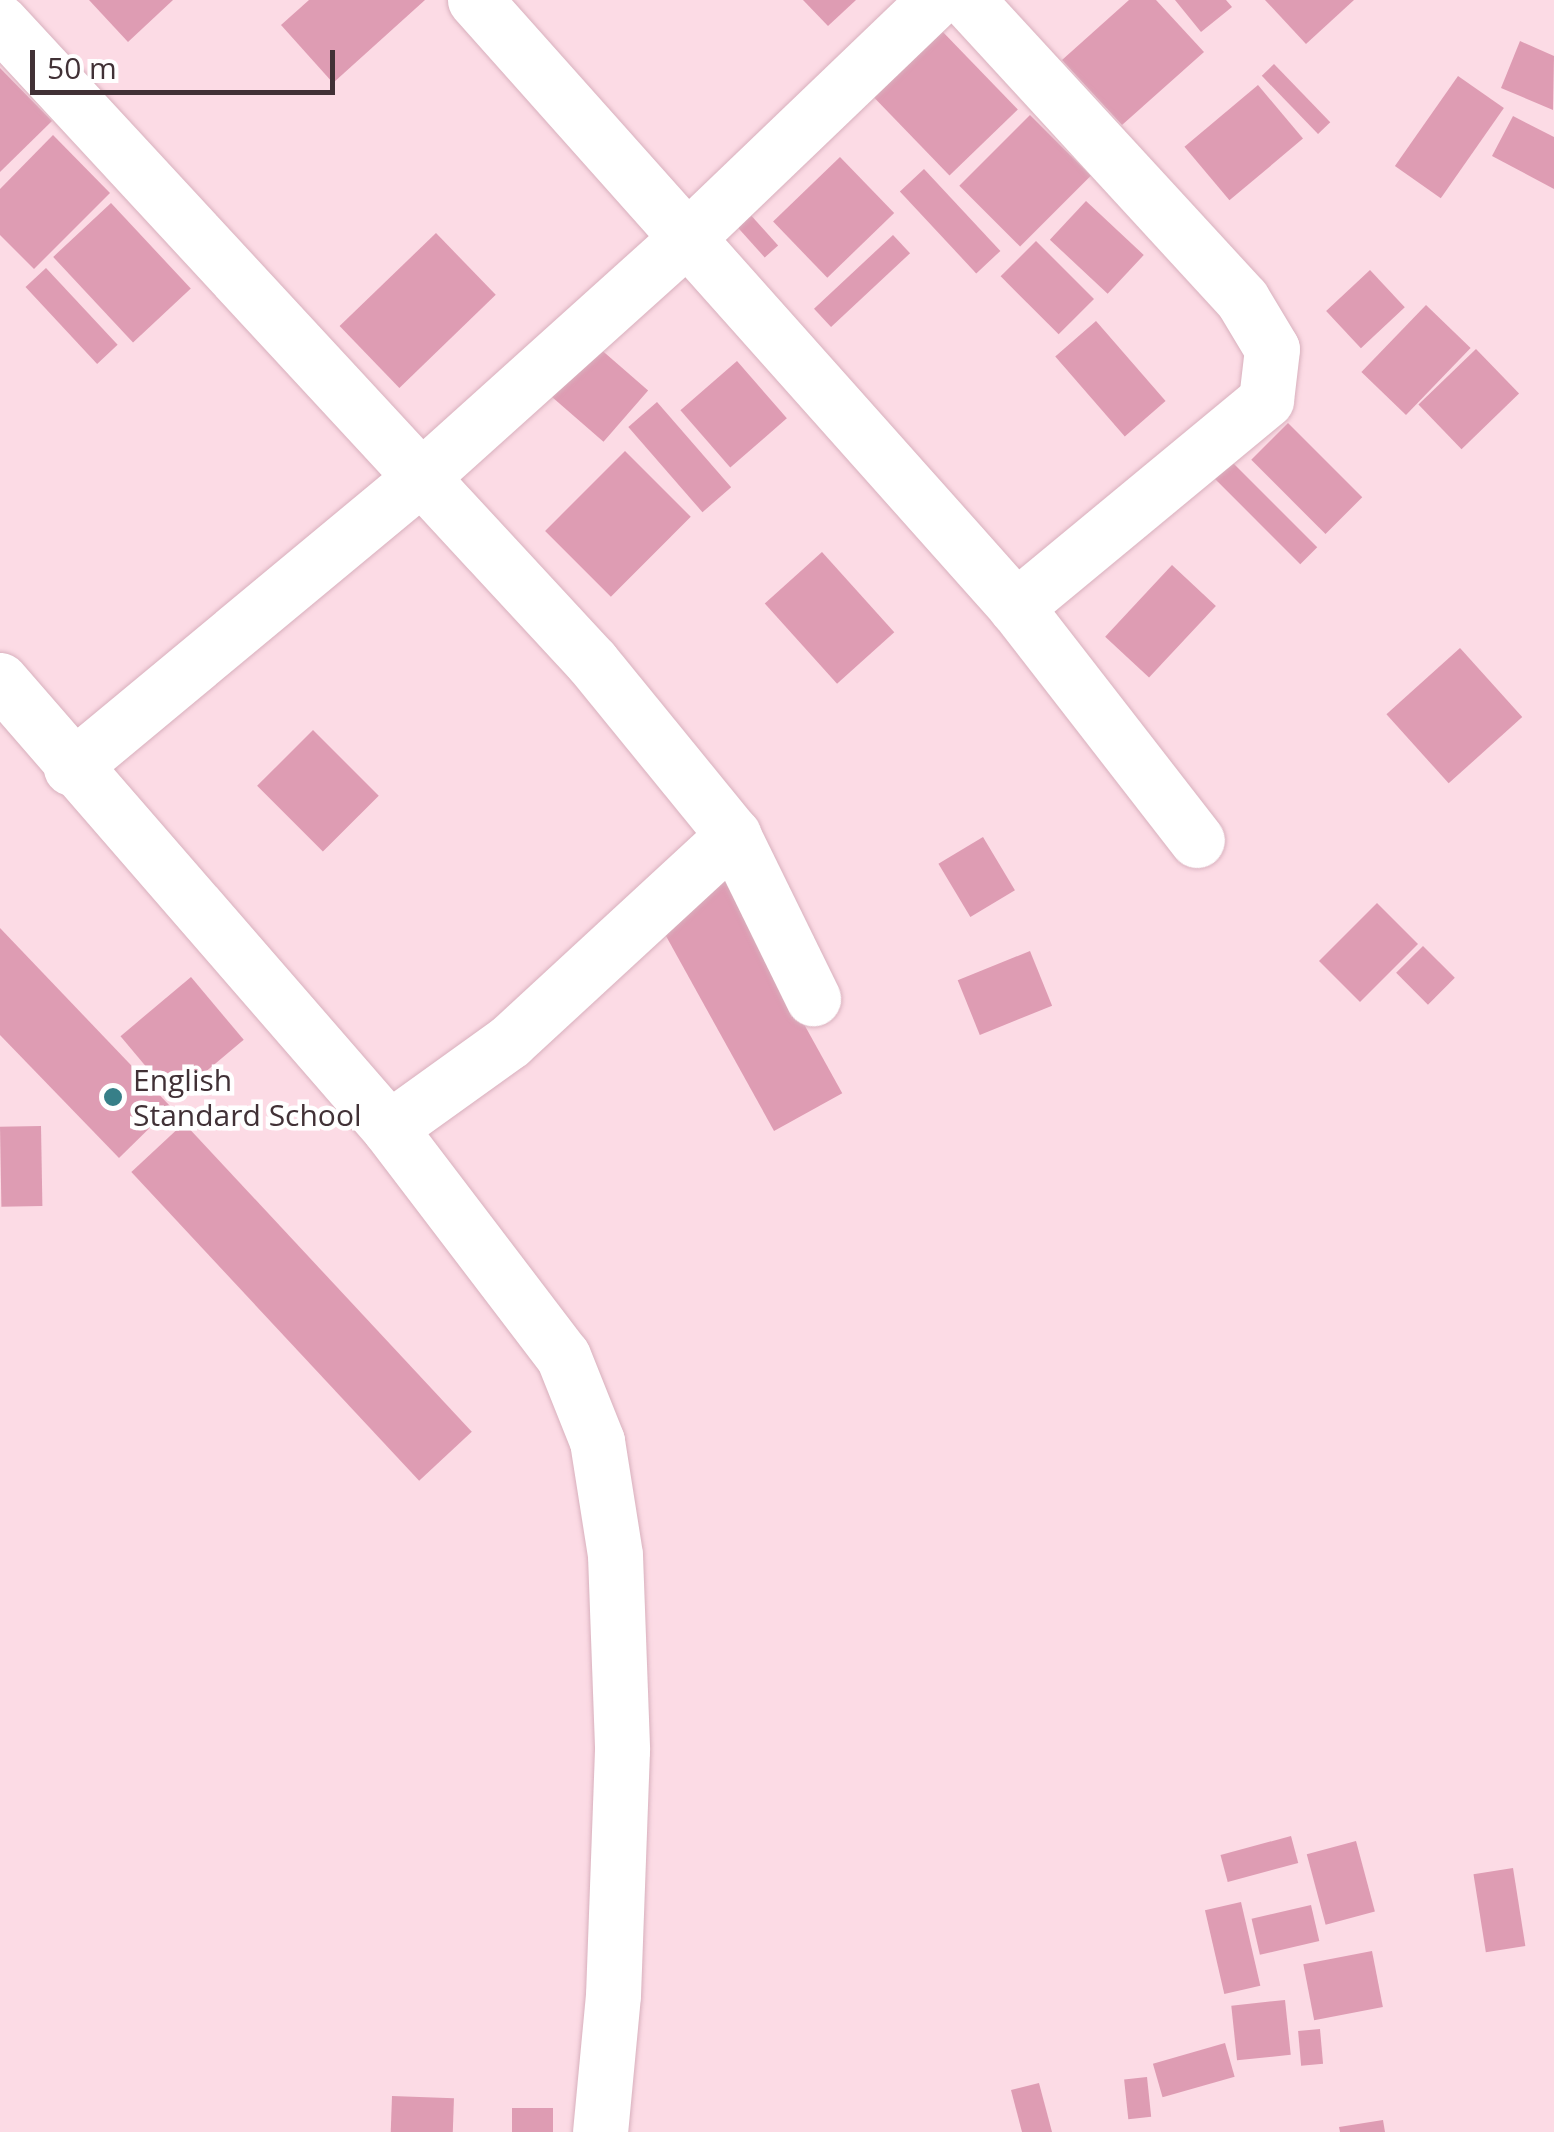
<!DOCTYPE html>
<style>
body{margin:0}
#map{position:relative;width:1554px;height:2132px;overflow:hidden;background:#fcdbe5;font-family:"Open Sans",sans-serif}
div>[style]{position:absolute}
.building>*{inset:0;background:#de9cb3;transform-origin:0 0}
.roads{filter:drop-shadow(0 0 2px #d8b0bd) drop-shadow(0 0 2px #d8b0bd)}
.minor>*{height:55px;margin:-27.5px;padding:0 27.5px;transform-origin:27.5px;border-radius:27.5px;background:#fff}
.dots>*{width:28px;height:28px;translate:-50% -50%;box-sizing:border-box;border:5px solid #fff;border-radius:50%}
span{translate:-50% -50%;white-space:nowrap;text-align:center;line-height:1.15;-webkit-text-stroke:9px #fff;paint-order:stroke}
.poi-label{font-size:30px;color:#413136}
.left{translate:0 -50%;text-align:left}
.scale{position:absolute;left:30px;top:50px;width:305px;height:45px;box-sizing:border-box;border:5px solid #413136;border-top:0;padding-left:12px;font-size:30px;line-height:35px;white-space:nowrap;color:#413136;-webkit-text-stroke:8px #fff;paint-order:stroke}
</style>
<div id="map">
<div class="building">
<div style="clip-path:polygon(89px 0,173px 0,128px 42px)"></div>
<div style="clip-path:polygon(309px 0,425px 0,333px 83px,281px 25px)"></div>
<div style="clip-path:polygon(803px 0,856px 0,828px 26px)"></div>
<div style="clip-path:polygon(1129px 0,1156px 0,1204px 52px,1122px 125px,1062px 60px)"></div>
<div style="clip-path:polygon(1175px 0,1226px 0,1232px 7px,1201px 32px)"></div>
<div style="clip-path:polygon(1265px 0,1354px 0,1306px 44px)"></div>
<div style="left:940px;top:29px;width:112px;height:95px;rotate:46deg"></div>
<div style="clip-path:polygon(1520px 41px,1554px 56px,1553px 110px,1501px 88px)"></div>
<div style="left:1274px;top:64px;width:81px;height:17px;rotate:46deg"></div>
<div style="clip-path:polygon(0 68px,52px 121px,0 172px)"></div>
<div style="left:1458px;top:76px;width:56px;height:110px;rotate:35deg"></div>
<div style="left:1258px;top:85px;width:70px;height:96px;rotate:50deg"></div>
<div style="left:1030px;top:115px;width:86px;height:100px;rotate:45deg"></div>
<div style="clip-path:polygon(1513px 116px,1554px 137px,1554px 189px,1492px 156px)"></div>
<div style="clip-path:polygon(53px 135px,110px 193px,34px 269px,0 235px,0 189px)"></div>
<div style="left:840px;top:157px;width:78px;height:93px;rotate:46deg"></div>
<div style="left:924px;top:169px;width:112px;height:33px;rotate:47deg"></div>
<div style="left:1086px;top:201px;width:79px;height:53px;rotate:43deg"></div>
<div style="left:111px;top:203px;width:117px;height:79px;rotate:47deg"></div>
<div style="left:748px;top:212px;width:45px;height:18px;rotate:48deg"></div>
<div style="left:436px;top:233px;width:86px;height:134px;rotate:46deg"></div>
<div style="left:893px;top:235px;width:25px;height:108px;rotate:47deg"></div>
<div style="left:1036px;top:241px;width:82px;height:50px;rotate:45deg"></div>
<div style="left:46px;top:268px;width:105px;height:28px;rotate:47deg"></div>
<div style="left:1370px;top:270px;width:51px;height:60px;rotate:47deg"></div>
<div style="left:1426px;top:305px;width:62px;height:93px;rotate:44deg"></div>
<div style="left:1096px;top:321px;width:106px;height:54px;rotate:49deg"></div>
<div style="left:590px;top:340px;width:77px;height:68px;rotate:41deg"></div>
<div style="left:1476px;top:349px;width:62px;height:80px;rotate:46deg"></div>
<div style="left:737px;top:361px;width:76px;height:75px;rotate:49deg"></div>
<div style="left:657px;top:402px;width:113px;height:38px;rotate:49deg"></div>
<div style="left:1288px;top:423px;width:105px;height:52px;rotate:45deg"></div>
<div style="left:625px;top:451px;width:93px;height:113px;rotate:45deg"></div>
<div style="left:1231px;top:461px;width:122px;height:24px;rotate:45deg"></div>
<div style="left:822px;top:552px;width:108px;height:77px;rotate:48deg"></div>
<div style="left:1172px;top:565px;width:60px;height:98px;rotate:43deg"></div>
<div style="left:1460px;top:648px;width:93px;height:99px;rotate:48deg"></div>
<div style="left:313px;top:730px;width:93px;height:79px;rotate:45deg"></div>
<div style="left:983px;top:837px;width:62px;height:52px;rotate:59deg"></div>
<div style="left:723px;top:878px;width:246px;height:78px;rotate:61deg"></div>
<div style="left:1377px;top:903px;width:58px;height:82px;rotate:45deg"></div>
<div style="clip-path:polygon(0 928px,171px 1107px,119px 1158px,0 1035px)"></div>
<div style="left:1423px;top:946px;width:45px;height:38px;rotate:45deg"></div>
<div style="left:1030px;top:951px;width:59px;height:78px;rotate:68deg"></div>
<div style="left:191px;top:977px;width:82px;height:92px;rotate:50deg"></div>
<div style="left:184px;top:1123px;width:422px;height:72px;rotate:47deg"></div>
<div style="left:41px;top:1126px;width:80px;height:41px;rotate:89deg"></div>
<div style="left:1291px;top:1836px;width:28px;height:73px;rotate:75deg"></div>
<div style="left:1356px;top:1841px;width:73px;height:51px;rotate:75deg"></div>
<div style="left:1513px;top:1868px;width:79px;height:40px;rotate:81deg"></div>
<div style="left:1241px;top:1902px;width:86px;height:37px;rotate:77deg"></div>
<div style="left:1311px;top:1905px;width:37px;height:61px;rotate:77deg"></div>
<div style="left:1372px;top:1951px;width:57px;height:70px;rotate:79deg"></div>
<div style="left:1285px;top:2000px;width:55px;height:54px;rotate:84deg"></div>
<div style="left:1320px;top:2029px;width:35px;height:22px;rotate:85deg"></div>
<div style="left:1225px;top:2043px;width:35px;height:75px;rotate:74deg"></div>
<div style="left:1147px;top:2077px;width:40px;height:23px;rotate:84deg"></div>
<div style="clip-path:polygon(1039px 2083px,1052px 2132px,1022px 2132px,1011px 2090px)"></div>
<div style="left:392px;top:2096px;width:62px;height:36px;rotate:2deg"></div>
<div style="left:512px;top:2108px;width:41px;height:24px"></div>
<div style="clip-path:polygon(1383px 2120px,1385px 2132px,1340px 2132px,1339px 2127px)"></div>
</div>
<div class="roads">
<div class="minor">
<div style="left:475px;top:0;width:813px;rotate:48.29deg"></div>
<div style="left:1016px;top:607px;width:295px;rotate:52.2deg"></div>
<div style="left:967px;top:0;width:406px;rotate:47.4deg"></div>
<div style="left:1242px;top:299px;width:58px;rotate:59deg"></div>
<div style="left:1272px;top:349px;width:51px;rotate:96.7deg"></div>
<div style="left:1266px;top:400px;width:325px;rotate:140.4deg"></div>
<div style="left:0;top:22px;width:872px;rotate:47.23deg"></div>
<div style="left:592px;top:662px;width:223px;rotate:50.8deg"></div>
<div style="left:733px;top:835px;width:182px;rotate:63.9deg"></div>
<div style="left:0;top:680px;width:593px;rotate:49.03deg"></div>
<div style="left:389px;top:1128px;width:287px;rotate:52.7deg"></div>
<div style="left:563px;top:1356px;width:92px;rotate:68.2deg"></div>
<div style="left:597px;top:1441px;width:115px;rotate:81deg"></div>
<div style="left:615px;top:1555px;width:195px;rotate:87.9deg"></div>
<div style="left:622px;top:1750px;width:245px;rotate:92.1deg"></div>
<div style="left:613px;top:1995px;width:138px;rotate:95.4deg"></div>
<div style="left:71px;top:768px;width:452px;rotate:-39.7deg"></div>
<div style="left:419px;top:479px;width:360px;rotate:-42deg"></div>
<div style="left:687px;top:238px;width:344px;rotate:-43.8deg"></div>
<div style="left:389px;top:1128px;width:149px;rotate:-35.7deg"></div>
<div style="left:510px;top:1041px;width:304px;rotate:-42.7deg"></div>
</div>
</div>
<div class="dots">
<div style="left:113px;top:1097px;background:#377f88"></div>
</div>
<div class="poi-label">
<span class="left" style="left:133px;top:1097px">English<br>Standard School</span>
</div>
<div class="scale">50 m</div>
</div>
